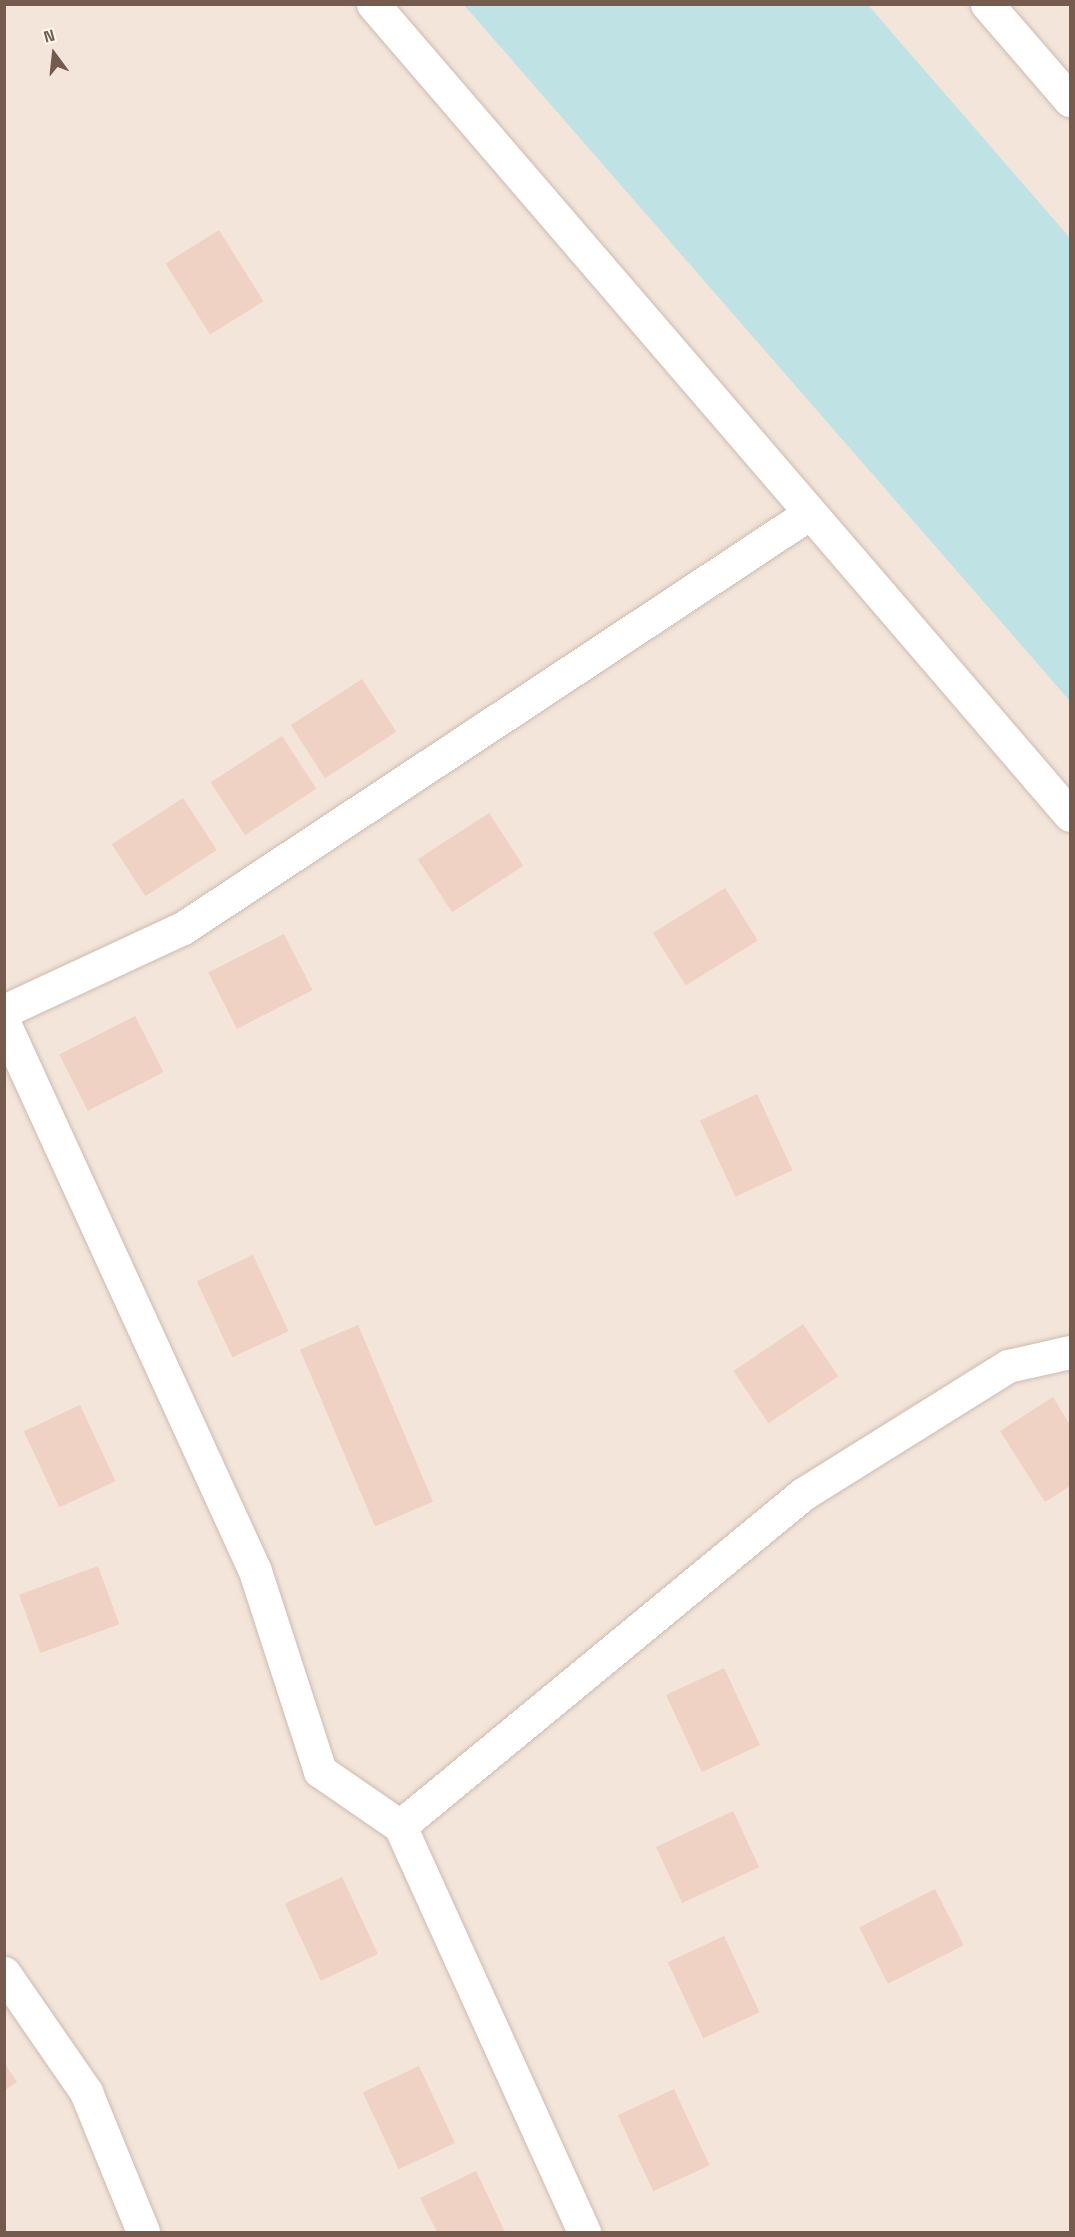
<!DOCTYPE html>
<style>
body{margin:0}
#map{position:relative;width:1075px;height:2237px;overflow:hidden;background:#fcf4ea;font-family:"Space Grotesk",sans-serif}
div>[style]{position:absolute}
.residential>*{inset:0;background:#f3e5d9;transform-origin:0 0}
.water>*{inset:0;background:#bfe2e5}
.building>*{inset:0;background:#efd2c3;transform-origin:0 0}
.roads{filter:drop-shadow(0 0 2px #cdbbb0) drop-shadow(0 0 2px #cdbbb0)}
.minor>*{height:33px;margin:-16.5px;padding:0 16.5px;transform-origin:16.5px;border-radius:16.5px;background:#fff}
span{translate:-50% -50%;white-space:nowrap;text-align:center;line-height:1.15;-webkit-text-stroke:4.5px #fef8f1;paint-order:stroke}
.frame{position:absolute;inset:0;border:6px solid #755a4e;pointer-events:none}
.north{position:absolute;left:24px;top:24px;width:60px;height:60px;-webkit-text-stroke:4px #fef8f1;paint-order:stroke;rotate:345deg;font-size:16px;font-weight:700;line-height:24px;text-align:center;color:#755a4e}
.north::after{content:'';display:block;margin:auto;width:21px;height:27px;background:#755a4e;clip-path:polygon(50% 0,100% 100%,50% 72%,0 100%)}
</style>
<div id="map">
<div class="residential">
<div style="left:5px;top:5px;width:1065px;height:2227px"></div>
</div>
<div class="water">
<div style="clip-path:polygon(464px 5px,868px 5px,1070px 238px,1070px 701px)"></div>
</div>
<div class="building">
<div style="left:219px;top:230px;width:84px;height:63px;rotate:58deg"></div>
<div style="left:362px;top:679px;width:63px;height:85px;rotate:57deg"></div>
<div style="left:282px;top:736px;width:63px;height:85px;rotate:57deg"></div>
<div style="left:183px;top:798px;width:62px;height:85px;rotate:57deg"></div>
<div style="left:489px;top:813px;width:63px;height:85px;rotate:57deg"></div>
<div style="left:725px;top:888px;width:62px;height:85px;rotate:58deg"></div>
<div style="left:284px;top:934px;width:63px;height:85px;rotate:63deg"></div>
<div style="left:135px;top:1016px;width:63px;height:85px;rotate:63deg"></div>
<div style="left:757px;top:1094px;width:84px;height:63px;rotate:65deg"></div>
<div style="left:253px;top:1255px;width:84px;height:62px;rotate:65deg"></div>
<div style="left:803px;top:1324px;width:63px;height:84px;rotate:56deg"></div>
<div style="left:358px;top:1325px;width:192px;height:63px;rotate:67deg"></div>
<div style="clip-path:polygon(1053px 1397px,1070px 1425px,1070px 1486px,1045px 1502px,1000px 1431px)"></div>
<div style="left:80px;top:1405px;width:84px;height:62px;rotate:65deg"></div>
<div style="left:98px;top:1566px;width:62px;height:84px;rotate:70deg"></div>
<div style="left:724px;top:1668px;width:85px;height:64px;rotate:65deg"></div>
<div style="left:733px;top:1811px;width:62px;height:85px;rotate:65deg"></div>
<div style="left:342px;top:1877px;width:85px;height:63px;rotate:65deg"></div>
<div style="left:935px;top:1889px;width:63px;height:85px;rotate:63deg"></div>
<div style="left:724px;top:1936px;width:84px;height:62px;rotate:65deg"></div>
<div style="clip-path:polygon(5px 2064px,17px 2082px,5px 2090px)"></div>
<div style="left:419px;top:2066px;width:85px;height:62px;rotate:65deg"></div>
<div style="left:674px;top:2089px;width:84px;height:62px;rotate:65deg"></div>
<div style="clip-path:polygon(476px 2171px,505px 2232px,437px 2232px,420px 2198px)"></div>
</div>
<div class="roads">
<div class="minor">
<div style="left:373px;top:4px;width:1069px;rotate:49.32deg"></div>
<div style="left:987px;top:4px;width:127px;rotate:49.2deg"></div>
<div style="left:4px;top:1011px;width:197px;rotate:-24.9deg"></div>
<div style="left:183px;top:928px;width:752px;rotate:-33.5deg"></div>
<div style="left:4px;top:1023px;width:603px;rotate:65.39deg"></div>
<div style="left:255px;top:1571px;width:210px;rotate:72deg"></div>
<div style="left:320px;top:1771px;width:97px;rotate:34.5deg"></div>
<div style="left:400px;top:1826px;width:446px;rotate:65.6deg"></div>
<div style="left:400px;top:1826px;width:522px;rotate:-39.48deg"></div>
<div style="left:803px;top:1494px;width:242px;rotate:-32deg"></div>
<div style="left:1008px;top:1366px;width:64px;rotate:-12.7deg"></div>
<div style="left:4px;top:1973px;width:145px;rotate:55.4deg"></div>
<div style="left:86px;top:2092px;width:151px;rotate:67.8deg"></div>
</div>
</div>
<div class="frame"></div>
<div class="north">N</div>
</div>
